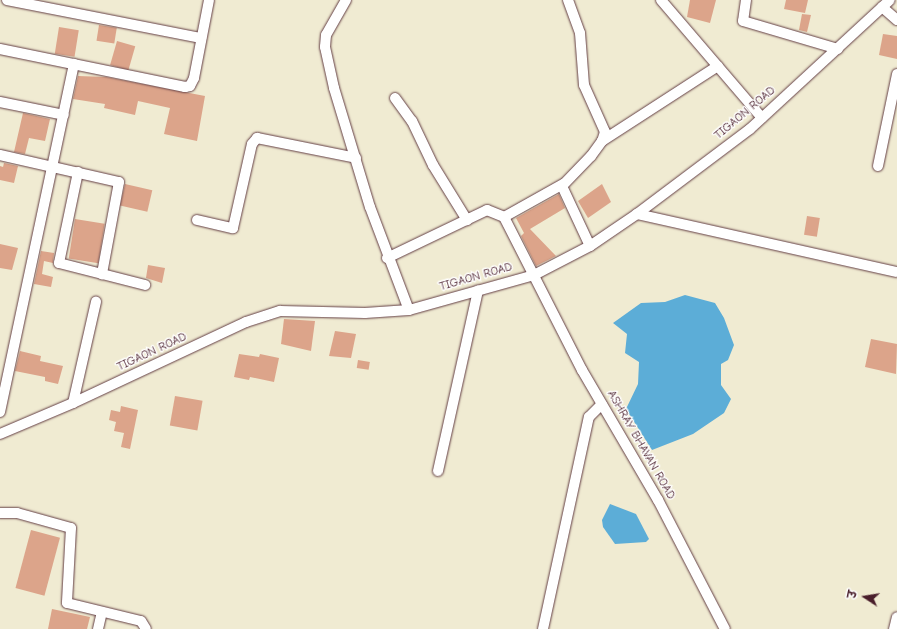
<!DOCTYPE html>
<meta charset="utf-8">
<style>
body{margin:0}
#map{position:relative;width:897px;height:629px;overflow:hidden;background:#f0ebd2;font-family:"Comic Neue","Playpen Sans Deva",sans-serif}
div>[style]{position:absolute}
.water>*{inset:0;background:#5cadd7}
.building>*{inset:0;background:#dca48a;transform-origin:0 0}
.roads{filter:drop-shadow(0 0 1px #633e44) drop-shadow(0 0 1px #633e44)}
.minor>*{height:10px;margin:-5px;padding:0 5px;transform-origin:5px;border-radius:5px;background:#fff}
span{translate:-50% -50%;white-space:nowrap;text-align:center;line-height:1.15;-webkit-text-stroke:3px #fff;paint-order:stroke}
.street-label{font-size:12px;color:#4a1f2b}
.north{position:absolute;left:845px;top:577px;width:40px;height:40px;-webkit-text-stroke:3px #fff;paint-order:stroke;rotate:282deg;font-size:11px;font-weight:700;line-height:16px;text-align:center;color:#4a1f2b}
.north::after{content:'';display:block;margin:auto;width:14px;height:18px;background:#4a1f2b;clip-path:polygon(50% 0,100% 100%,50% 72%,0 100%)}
</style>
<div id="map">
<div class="water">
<div style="clip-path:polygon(685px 295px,715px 303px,724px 318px,734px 345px,728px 360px,721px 364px,721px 385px,731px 399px,724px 413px,693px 434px,652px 450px,626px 409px,638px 384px,639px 362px,625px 353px,627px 334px,613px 323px,641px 303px,665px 302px)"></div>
<div style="clip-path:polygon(610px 504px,636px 514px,649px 539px,646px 542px,615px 544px,603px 527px,602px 520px)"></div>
</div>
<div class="building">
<div style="clip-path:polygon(690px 0,716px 0,710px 23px,687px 17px)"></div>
<div style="clip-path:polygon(786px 0,808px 0,805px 13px,784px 9px)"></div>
<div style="clip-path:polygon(802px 14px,811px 15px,807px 32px,799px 30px)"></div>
<div style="left:99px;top:25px;width:18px;height:16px;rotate:9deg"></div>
<div style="left:59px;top:27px;width:20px;height:27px;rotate:9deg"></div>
<div style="clip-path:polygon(883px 34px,897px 36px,897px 59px,879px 55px)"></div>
<div style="left:117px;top:41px;width:19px;height:25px;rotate:16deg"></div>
<div style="clip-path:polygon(78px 76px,106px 77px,205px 96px,197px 141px,164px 134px,170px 108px,138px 101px,135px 115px,104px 108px,105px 104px,73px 99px)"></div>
<div style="clip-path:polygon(23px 113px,50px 119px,45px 141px,29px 138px,25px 154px,14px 152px)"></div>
<div style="clip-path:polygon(4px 163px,18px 166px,14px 183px,0 180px,0 166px,3px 167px)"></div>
<div style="left:125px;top:184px;width:28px;height:22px;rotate:13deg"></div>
<div style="clip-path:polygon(602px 184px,611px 202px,588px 218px,578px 201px)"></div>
<div style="clip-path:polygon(559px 194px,565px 208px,530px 229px,556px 256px,536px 266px,521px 236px,524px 233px,516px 218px)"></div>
<div style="left:807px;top:216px;width:13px;height:19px;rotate:9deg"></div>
<div style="left:75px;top:219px;width:30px;height:40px;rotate:9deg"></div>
<div style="clip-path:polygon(0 244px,18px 248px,12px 270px,0 268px)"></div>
<div style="clip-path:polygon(41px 251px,54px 253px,53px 263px,44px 261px,42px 274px,53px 277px,51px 287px,34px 284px)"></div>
<div style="clip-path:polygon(148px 265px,165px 268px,162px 283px,146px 278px)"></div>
<div style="clip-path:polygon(284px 319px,315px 321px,311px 351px,281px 344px)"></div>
<div style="clip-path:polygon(335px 331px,356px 334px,351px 358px,329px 356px)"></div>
<div style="clip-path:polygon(871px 339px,897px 344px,896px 374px,865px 367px)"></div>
<div style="clip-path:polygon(20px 351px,41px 356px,40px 361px,63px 366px,58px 384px,45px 381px,45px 377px,15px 371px)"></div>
<div style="clip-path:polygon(239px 354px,259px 357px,260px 354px,279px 358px,274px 382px,250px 377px,249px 380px,234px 377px)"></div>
<div style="left:358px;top:360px;width:12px;height:8px;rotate:9deg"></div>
<div style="left:175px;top:396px;width:28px;height:30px;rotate:10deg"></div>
<div style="clip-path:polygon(121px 406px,138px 410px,130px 449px,121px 447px,124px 433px,114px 431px,116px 422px,109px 420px,111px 410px,120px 412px)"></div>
<div style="left:31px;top:530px;width:30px;height:60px;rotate:15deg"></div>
<div style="clip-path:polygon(52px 609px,90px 617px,87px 629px,48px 629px)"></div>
</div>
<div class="roads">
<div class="minor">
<div style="left:7px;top:0;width:198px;rotate:11.1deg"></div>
<div style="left:346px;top:0;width:40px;rotate:119.7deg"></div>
<div style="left:326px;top:35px;width:12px;rotate:95deg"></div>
<div style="left:325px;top:47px;width:42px;rotate:77.6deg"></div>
<div style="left:334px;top:88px;width:124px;rotate:73.2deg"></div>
<div style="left:370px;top:207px;width:110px;rotate:69.3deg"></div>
<div style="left:568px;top:0;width:35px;rotate:70deg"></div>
<div style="left:580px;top:33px;width:52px;rotate:85.6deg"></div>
<div style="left:584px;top:85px;width:51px;rotate:65.9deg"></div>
<div style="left:605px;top:132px;width:9px;rotate:108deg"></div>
<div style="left:602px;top:141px;width:19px;rotate:126deg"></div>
<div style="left:591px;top:156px;width:42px;rotate:134deg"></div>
<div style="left:562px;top:186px;width:66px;rotate:65deg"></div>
<div style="left:661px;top:0;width:155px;rotate:49.4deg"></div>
<div style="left:746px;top:0;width:21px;rotate:98deg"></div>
<div style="left:743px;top:21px;width:99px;rotate:16.4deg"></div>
<div style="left:882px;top:7px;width:20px;rotate:41deg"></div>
<div style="left:0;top:49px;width:189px;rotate:11.6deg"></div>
<div style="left:185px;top:87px;width:5px;rotate:-11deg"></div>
<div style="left:190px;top:86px;width:9px;rotate:-63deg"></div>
<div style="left:194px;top:78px;width:79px;rotate:-79.1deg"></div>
<div style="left:395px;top:98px;width:29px;rotate:54deg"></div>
<div style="left:412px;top:121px;width:49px;rotate:64.5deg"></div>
<div style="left:433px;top:165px;width:65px;rotate:58.3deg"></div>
<div style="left:0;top:102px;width:65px;rotate:11.5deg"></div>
<div style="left:602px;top:141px;width:138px;rotate:-32.9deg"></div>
<div style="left:0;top:155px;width:122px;rotate:12.8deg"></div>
<div style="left:119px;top:182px;width:94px;rotate:100.5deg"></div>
<div style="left:878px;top:166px;width:94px;rotate:-78.3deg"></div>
<div style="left:78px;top:172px;width:93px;rotate:101.8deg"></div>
<div style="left:59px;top:263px;width:89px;rotate:14.3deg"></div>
<div style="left:637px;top:214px;width:266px;rotate:12.6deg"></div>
<div style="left:504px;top:217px;width:68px;rotate:-29.2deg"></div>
<div style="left:197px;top:220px;width:37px;rotate:13deg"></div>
<div style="left:233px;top:228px;width:86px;rotate:-77.3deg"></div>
<div style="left:252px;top:144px;width:8px;rotate:-50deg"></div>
<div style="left:257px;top:138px;width:101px;rotate:11.4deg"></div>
<div style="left:387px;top:258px;width:111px;rotate:-25.6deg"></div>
<div style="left:487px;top:210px;width:18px;rotate:22deg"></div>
<div style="left:504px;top:217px;width:172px;rotate:63deg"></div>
<div style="left:582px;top:370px;width:151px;rotate:59.7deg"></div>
<div style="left:658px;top:500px;width:145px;rotate:62.6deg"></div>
<div style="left:73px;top:403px;width:104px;rotate:-77.2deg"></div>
<div style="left:0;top:412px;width:356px;rotate:-78deg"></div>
<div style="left:0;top:434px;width:79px;rotate:-23deg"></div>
<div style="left:73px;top:403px;width:191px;rotate:-25.1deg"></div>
<div style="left:246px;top:322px;width:36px;rotate:-18deg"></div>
<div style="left:280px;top:311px;width:85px;rotate:1.3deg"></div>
<div style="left:365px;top:313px;width:44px;rotate:-3.9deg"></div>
<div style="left:409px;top:310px;width:130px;rotate:-15.6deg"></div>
<div style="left:534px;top:275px;width:63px;rotate:-27.4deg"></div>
<div style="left:590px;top:246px;width:57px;rotate:-34.2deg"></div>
<div style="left:637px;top:214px;width:141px;rotate:-37deg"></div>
<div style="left:750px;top:129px;width:190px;rotate:-42.7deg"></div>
<div style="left:438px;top:471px;width:185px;rotate:-77.5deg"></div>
<div style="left:0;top:513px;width:17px"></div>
<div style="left:17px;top:513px;width:56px;rotate:15.5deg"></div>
<div style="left:71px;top:528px;width:75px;rotate:93.1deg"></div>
<div style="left:67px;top:603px;width:76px;rotate:13.7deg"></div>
<div style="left:141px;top:621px;width:9px;rotate:58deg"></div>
<div style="left:98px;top:629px;width:17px;rotate:-77deg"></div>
<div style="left:543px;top:629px;width:217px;rotate:-77.8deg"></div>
<div style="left:589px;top:417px;width:18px;rotate:-45deg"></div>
<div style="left:894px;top:629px;width:12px;rotate:-76deg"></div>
</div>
</div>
<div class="street-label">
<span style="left:745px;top:113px;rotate:-40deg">TIGAON ROAD</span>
<span style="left:476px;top:277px;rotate:-16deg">TIGAON ROAD</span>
<span style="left:152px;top:352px;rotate:-25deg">TIGAON ROAD</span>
<span style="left:641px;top:445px;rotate:60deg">ASHRAY BHAVAN ROAD</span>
</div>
<div class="north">उ</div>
</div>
